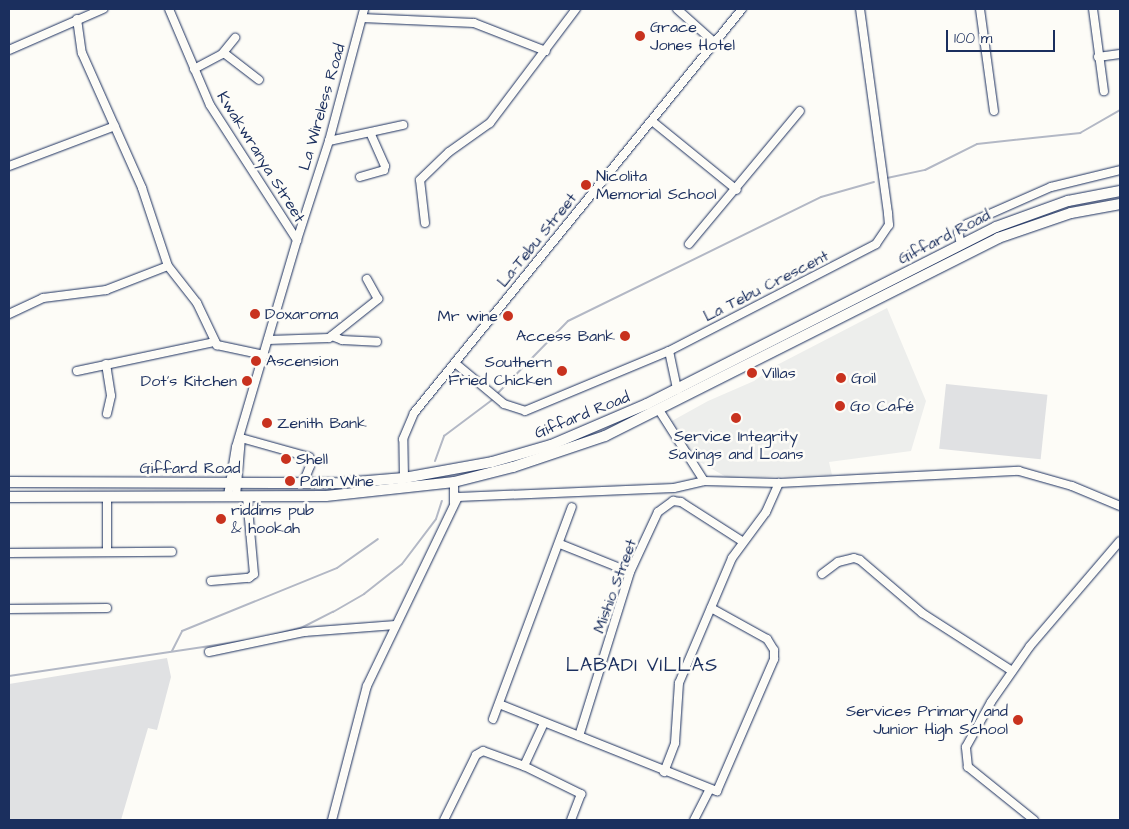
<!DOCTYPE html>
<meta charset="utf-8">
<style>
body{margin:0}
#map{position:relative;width:1129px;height:829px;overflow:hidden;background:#fdfcf7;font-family:"Architects Daughter",sans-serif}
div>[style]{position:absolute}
.built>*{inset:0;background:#edeeec}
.green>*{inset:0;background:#e0e1e3;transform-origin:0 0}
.stream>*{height:2px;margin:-1px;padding:0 1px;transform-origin:1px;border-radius:1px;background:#b3b8c5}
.roads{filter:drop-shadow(0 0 1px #1b2f5e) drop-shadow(0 0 1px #1b2f5e)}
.minor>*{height:8px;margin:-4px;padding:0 4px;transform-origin:4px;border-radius:4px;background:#fdfcf7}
.major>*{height:10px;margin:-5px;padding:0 5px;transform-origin:5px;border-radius:5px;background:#fdfcf7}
.dots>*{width:14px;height:14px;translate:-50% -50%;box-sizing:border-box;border:2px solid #fdfcf7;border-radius:50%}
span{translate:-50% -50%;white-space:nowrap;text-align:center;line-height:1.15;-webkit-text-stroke:5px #fdfcf7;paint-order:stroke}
.poi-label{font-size:16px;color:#1b2f5e}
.left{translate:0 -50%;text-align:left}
.right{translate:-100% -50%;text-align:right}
.street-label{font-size:16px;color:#1b2f5e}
.quarter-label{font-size:19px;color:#1b2f5e;letter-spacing:1px}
.frame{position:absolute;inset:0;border:10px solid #1b2f5e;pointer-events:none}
.scale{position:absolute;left:946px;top:30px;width:109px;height:22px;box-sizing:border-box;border:2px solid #1b2f5e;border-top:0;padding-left:6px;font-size:15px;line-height:18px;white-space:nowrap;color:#1b2f5e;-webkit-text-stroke:4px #fdfcf7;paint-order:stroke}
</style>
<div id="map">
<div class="built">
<div style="clip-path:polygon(887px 308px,926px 401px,911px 451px,829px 462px,832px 475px,728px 478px,691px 457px,670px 422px,708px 401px,754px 381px,775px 366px)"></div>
</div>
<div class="green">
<div style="left:946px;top:384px;width:102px;height:65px;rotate:6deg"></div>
<div style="clip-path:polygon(167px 658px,171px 677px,157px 730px,148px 728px,121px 820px,9px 820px,9px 684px)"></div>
</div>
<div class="stream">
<div style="left:887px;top:178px;width:39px;rotate:-12deg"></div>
<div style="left:925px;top:170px;width:58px;rotate:-26.6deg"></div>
<div style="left:977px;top:144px;width:104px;rotate:-6.1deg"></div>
<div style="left:1080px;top:133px;width:46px;rotate:-29.9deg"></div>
<div style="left:498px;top:393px;width:100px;rotate:-45.8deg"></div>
<div style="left:568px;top:321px;width:282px;rotate:-26.1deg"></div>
<div style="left:821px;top:197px;width:55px;rotate:-15.8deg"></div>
<div style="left:435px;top:461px;width:27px;rotate:-70deg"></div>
<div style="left:444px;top:436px;width:60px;rotate:-36.9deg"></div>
<div style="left:274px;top:635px;width:28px;rotate:-15deg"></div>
<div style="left:301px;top:628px;width:36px;rotate:-27deg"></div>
<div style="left:333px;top:612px;width:36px;rotate:-30deg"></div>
<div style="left:364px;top:594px;width:48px;rotate:-38.3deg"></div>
<div style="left:402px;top:564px;width:56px;rotate:-52.9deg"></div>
<div style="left:436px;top:519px;width:19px;rotate:-72deg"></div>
<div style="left:172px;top:651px;width:22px;rotate:-63deg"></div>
<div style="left:182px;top:631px;width:167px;rotate:-22.1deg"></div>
<div style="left:337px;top:568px;width:50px;rotate:-35.3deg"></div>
<div style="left:9px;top:676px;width:237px;rotate:-8.5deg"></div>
</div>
<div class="roads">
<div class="minor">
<div style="left:169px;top:9px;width:104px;rotate:66.9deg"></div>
<div style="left:210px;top:105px;width:161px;rotate:57.2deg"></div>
<div style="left:297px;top:240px;width:216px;rotate:106.4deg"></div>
<div style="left:236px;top:447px;width:50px;rotate:99.3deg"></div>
<div style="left:677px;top:9px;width:51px;rotate:41.8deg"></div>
<div style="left:980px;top:9px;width:103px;rotate:82.2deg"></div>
<div style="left:1093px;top:9px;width:83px;rotate:82.4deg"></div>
<div style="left:362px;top:18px;width:112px;rotate:2.6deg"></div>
<div style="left:474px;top:23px;width:77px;rotate:21.3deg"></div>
<div style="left:77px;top:19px;width:34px;rotate:82deg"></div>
<div style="left:82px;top:53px;width:148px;rotate:66deg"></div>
<div style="left:142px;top:188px;width:82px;rotate:71.6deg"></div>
<div style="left:168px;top:266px;width:47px;rotate:51.9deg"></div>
<div style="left:197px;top:303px;width:47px;rotate:64.5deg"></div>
<div style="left:217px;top:345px;width:48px;rotate:12deg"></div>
<div style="left:9px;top:50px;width:103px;rotate:-23.6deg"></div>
<div style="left:224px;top:53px;width:44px;rotate:37.6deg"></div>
<div style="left:1098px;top:57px;width:22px;rotate:-8deg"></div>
<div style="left:194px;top:69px;width:32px;rotate:-28deg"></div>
<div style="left:222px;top:54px;width:21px;rotate:-51deg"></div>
<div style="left:652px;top:121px;width:109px;rotate:39.1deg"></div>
<div style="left:329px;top:141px;width:76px;rotate:-12.2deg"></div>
<div style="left:9px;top:166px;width:113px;rotate:-20.7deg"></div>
<div style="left:360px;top:177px;width:25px;rotate:-16deg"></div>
<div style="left:384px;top:170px;width:4px;rotate:-76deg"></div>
<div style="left:385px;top:166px;width:36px;rotate:-114deg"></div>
<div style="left:425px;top:223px;width:43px;rotate:-96.6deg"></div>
<div style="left:420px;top:180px;width:40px;rotate:-44deg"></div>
<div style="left:449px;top:152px;width:50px;rotate:-35.3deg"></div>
<div style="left:490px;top:123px;width:143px;rotate:-53deg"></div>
<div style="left:297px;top:240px;width:104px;rotate:-72.1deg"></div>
<div style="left:329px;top:141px;width:137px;rotate:-75.1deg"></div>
<div style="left:689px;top:244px;width:173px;rotate:-50.2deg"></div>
<div style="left:961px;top:244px;width:12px;rotate:-104deg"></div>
<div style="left:958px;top:232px;width:12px;rotate:-42deg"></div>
<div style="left:967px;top:224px;width:92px;rotate:-23.8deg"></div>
<div style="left:1051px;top:187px;width:71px;rotate:-13.8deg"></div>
<div style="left:9px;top:314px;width:38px;rotate:-25deg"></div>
<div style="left:43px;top:298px;width:64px;rotate:-7.2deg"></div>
<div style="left:106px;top:290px;width:66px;rotate:-21.2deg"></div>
<div style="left:332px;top:336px;width:11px;rotate:22deg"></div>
<div style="left:342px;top:340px;width:35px;rotate:3deg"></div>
<div style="left:268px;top:340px;width:61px;rotate:-1.9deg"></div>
<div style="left:329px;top:338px;width:63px;rotate:-38.5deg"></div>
<div style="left:378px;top:299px;width:23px;rotate:-119deg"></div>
<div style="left:669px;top:351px;width:40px;rotate:78deg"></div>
<div style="left:455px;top:363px;width:64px;rotate:39.9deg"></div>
<div style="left:504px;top:404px;width:22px;rotate:18deg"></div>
<div style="left:525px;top:411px;width:156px;rotate:-22.6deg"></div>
<div style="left:669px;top:351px;width:233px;rotate:-27.3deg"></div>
<div style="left:876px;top:244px;width:23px;rotate:-56deg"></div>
<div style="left:889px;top:225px;width:12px;rotate:-95deg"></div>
<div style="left:888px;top:213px;width:206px;rotate:-97.8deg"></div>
<div style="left:106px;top:364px;width:32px;rotate:81deg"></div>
<div style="left:111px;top:396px;width:18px;rotate:103deg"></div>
<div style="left:77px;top:371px;width:141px;rotate:-11.9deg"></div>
<div style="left:659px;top:410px;width:84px;rotate:57.6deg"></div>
<div style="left:704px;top:481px;width:75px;rotate:1.5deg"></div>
<div style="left:779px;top:483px;width:240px;rotate:-2.9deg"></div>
<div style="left:1019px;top:471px;width:55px;rotate:15.8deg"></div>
<div style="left:1072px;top:486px;width:52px;rotate:22.6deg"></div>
<div style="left:241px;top:438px;width:71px;rotate:15.6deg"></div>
<div style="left:309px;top:457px;width:9px;rotate:84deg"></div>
<div style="left:310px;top:466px;width:18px;rotate:112deg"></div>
<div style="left:404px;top:478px;width:39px;rotate:-91deg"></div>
<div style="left:403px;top:439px;width:28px;rotate:-67deg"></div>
<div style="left:414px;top:413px;width:520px;rotate:-50.93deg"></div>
<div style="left:454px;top:482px;width:21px;rotate:90deg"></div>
<div style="left:236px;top:496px;width:58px;rotate:-85.1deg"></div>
<div style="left:560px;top:544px;width:75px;rotate:21.8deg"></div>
<div style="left:107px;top:552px;width:55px;rotate:-90deg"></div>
<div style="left:9px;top:553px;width:163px;rotate:-0.4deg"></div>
<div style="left:822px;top:574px;width:20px;rotate:-37deg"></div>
<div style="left:838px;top:562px;width:16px;rotate:-14deg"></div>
<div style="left:854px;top:558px;width:6px;rotate:18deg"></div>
<div style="left:860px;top:560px;width:82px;rotate:40.5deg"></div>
<div style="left:922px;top:613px;width:107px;rotate:32.8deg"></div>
<div style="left:211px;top:581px;width:38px;rotate:-5deg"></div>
<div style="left:249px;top:578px;width:6px;rotate:-39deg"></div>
<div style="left:254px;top:574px;width:77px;rotate:-95.2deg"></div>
<div style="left:9px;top:609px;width:98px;rotate:-0.6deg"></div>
<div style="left:209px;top:652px;width:98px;rotate:-11.8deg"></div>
<div style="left:305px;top:632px;width:90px;rotate:-4.4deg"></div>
<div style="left:499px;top:704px;width:235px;rotate:21.8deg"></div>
<div style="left:717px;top:791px;width:144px;rotate:-66.6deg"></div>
<div style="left:774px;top:659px;width:9px;rotate:-90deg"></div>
<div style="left:774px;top:650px;width:13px;rotate:-122deg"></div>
<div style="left:767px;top:639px;width:64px;rotate:-151deg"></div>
<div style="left:493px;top:719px;width:226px;rotate:-69.6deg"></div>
<div style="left:579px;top:736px;width:172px;rotate:-72.7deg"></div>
<div style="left:630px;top:572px;width:66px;rotate:-65deg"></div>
<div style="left:658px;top:512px;width:19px;rotate:-36deg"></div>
<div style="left:673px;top:501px;width:8px;rotate:7deg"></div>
<div style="left:681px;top:502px;width:72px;rotate:32.6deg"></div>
<div style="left:524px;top:766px;width:64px;rotate:26.2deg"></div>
<div style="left:581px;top:794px;width:28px;rotate:111deg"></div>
<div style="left:664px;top:772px;width:31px;rotate:-69deg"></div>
<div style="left:675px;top:743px;width:60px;rotate:-86.2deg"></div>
<div style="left:679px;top:683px;width:136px;rotate:-67deg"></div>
<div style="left:732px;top:558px;width:57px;rotate:-53.5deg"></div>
<div style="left:766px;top:512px;width:32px;rotate:-66deg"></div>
<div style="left:332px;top:820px;width:138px;rotate:-75.4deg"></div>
<div style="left:367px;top:686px;width:210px;rotate:-64.3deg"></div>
<div style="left:458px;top:497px;width:216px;rotate:-2.4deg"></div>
<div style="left:674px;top:488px;width:31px;rotate:-13deg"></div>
<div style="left:444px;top:820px;width:72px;rotate:-63.8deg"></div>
<div style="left:476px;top:755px;width:8px;rotate:-30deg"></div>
<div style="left:483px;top:751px;width:44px;rotate:20.1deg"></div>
<div style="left:524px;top:766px;width:47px;rotate:-65.1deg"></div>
<div style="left:694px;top:820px;width:34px;rotate:-63deg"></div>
<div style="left:1034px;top:820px;width:85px;rotate:-141.2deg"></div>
<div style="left:968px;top:767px;width:20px;rotate:-96deg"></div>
<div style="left:966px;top:747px;width:51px;rotate:-60.9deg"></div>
<div style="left:991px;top:702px;width:68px;rotate:-55.1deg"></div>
<div style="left:1030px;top:646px;width:138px;rotate:-49.4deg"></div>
</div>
<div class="major">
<div style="left:9px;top:482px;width:335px;rotate:0.2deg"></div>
<div style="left:344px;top:483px;width:60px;rotate:-4.8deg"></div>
<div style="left:404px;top:478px;width:89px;rotate:-10.3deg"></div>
<div style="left:492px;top:462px;width:61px;rotate:-16.1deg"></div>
<div style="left:551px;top:445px;width:104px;rotate:-23.1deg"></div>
<div style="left:647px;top:404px;width:391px;rotate:-26.9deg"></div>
<div style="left:996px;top:227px;width:77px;rotate:-19.9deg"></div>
<div style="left:1068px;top:201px;width:53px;rotate:-10.9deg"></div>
<div style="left:9px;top:497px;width:317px;rotate:-0.2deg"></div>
<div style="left:326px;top:496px;width:129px;rotate:-6.2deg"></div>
<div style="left:454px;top:482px;width:61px;rotate:-14.3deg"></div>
<div style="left:513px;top:467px;width:97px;rotate:-18.6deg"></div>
<div style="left:605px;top:436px;width:440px;rotate:-26.7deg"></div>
<div style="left:998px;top:238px;width:77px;rotate:-18.9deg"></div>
<div style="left:1071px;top:213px;width:50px;rotate:-10.4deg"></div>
</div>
</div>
<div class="dots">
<div style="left:640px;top:36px;background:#c8321e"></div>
<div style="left:586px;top:185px;background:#c8321e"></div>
<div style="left:255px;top:314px;background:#c8321e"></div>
<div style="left:508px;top:316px;background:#c8321e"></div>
<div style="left:625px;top:336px;background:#c8321e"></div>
<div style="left:256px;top:361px;background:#c8321e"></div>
<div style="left:562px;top:371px;background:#c8321e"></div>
<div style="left:752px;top:373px;background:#c8321e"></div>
<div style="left:841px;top:378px;background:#c8321e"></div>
<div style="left:247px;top:381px;background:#c8321e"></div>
<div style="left:840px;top:406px;background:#c8321e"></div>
<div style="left:736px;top:418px;background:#c8321e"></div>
<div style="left:267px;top:423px;background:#c8321e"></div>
<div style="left:286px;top:459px;background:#c8321e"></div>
<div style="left:290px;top:481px;background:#c8321e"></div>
<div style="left:221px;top:519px;background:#c8321e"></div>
<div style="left:1018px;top:720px;background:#c8321e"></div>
</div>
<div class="poi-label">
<span class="left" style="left:650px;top:36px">Grace<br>Jones Hotel</span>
<span class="left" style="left:596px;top:185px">Nicolita<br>Memorial School</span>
<span class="left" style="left:265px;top:314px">Doxaroma</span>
<span class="right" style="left:498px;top:316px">Mr wine</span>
<span class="right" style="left:615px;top:336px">Access Bank</span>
<span class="left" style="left:266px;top:361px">Ascension</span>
<span class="right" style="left:552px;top:371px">Southern<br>Fried Chicken</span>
<span class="left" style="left:762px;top:373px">Villas</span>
<span class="left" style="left:851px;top:378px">Goil</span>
<span class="right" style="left:237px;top:381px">Dot's Kitchen</span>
<span class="left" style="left:850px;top:406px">Go Café</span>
<span class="left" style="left:277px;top:423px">Zenith Bank</span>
<span style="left:736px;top:445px">Service Integrity<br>Savings and Loans</span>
<span class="left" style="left:296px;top:459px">Shell</span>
<span class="left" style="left:300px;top:481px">Palm Wine</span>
<span class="left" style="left:231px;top:519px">riddims pub<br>&amp; hookah</span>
<span class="right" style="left:1008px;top:720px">Services Primary and<br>Junior High School</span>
</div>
<div class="street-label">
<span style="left:322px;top:107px;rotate:-74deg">La Wireless Road</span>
<span style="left:261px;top:157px;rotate:58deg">Kwakwranya Street</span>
<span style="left:944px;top:237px;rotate:-27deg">Giffard Road</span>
<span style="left:537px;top:240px;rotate:-51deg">La-Tebu Street</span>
<span style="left:766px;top:286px;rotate:-27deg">La Tebu Crescent</span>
<span style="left:582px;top:415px;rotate:-22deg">Giffard Road</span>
<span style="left:190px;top:468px">Giffard Road</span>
<span style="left:615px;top:586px;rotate:-70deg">Mishio Street</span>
</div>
<div class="quarter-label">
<span style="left:642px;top:666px">LABADI VILLAS</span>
</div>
<div class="frame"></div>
<div class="scale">100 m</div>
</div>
